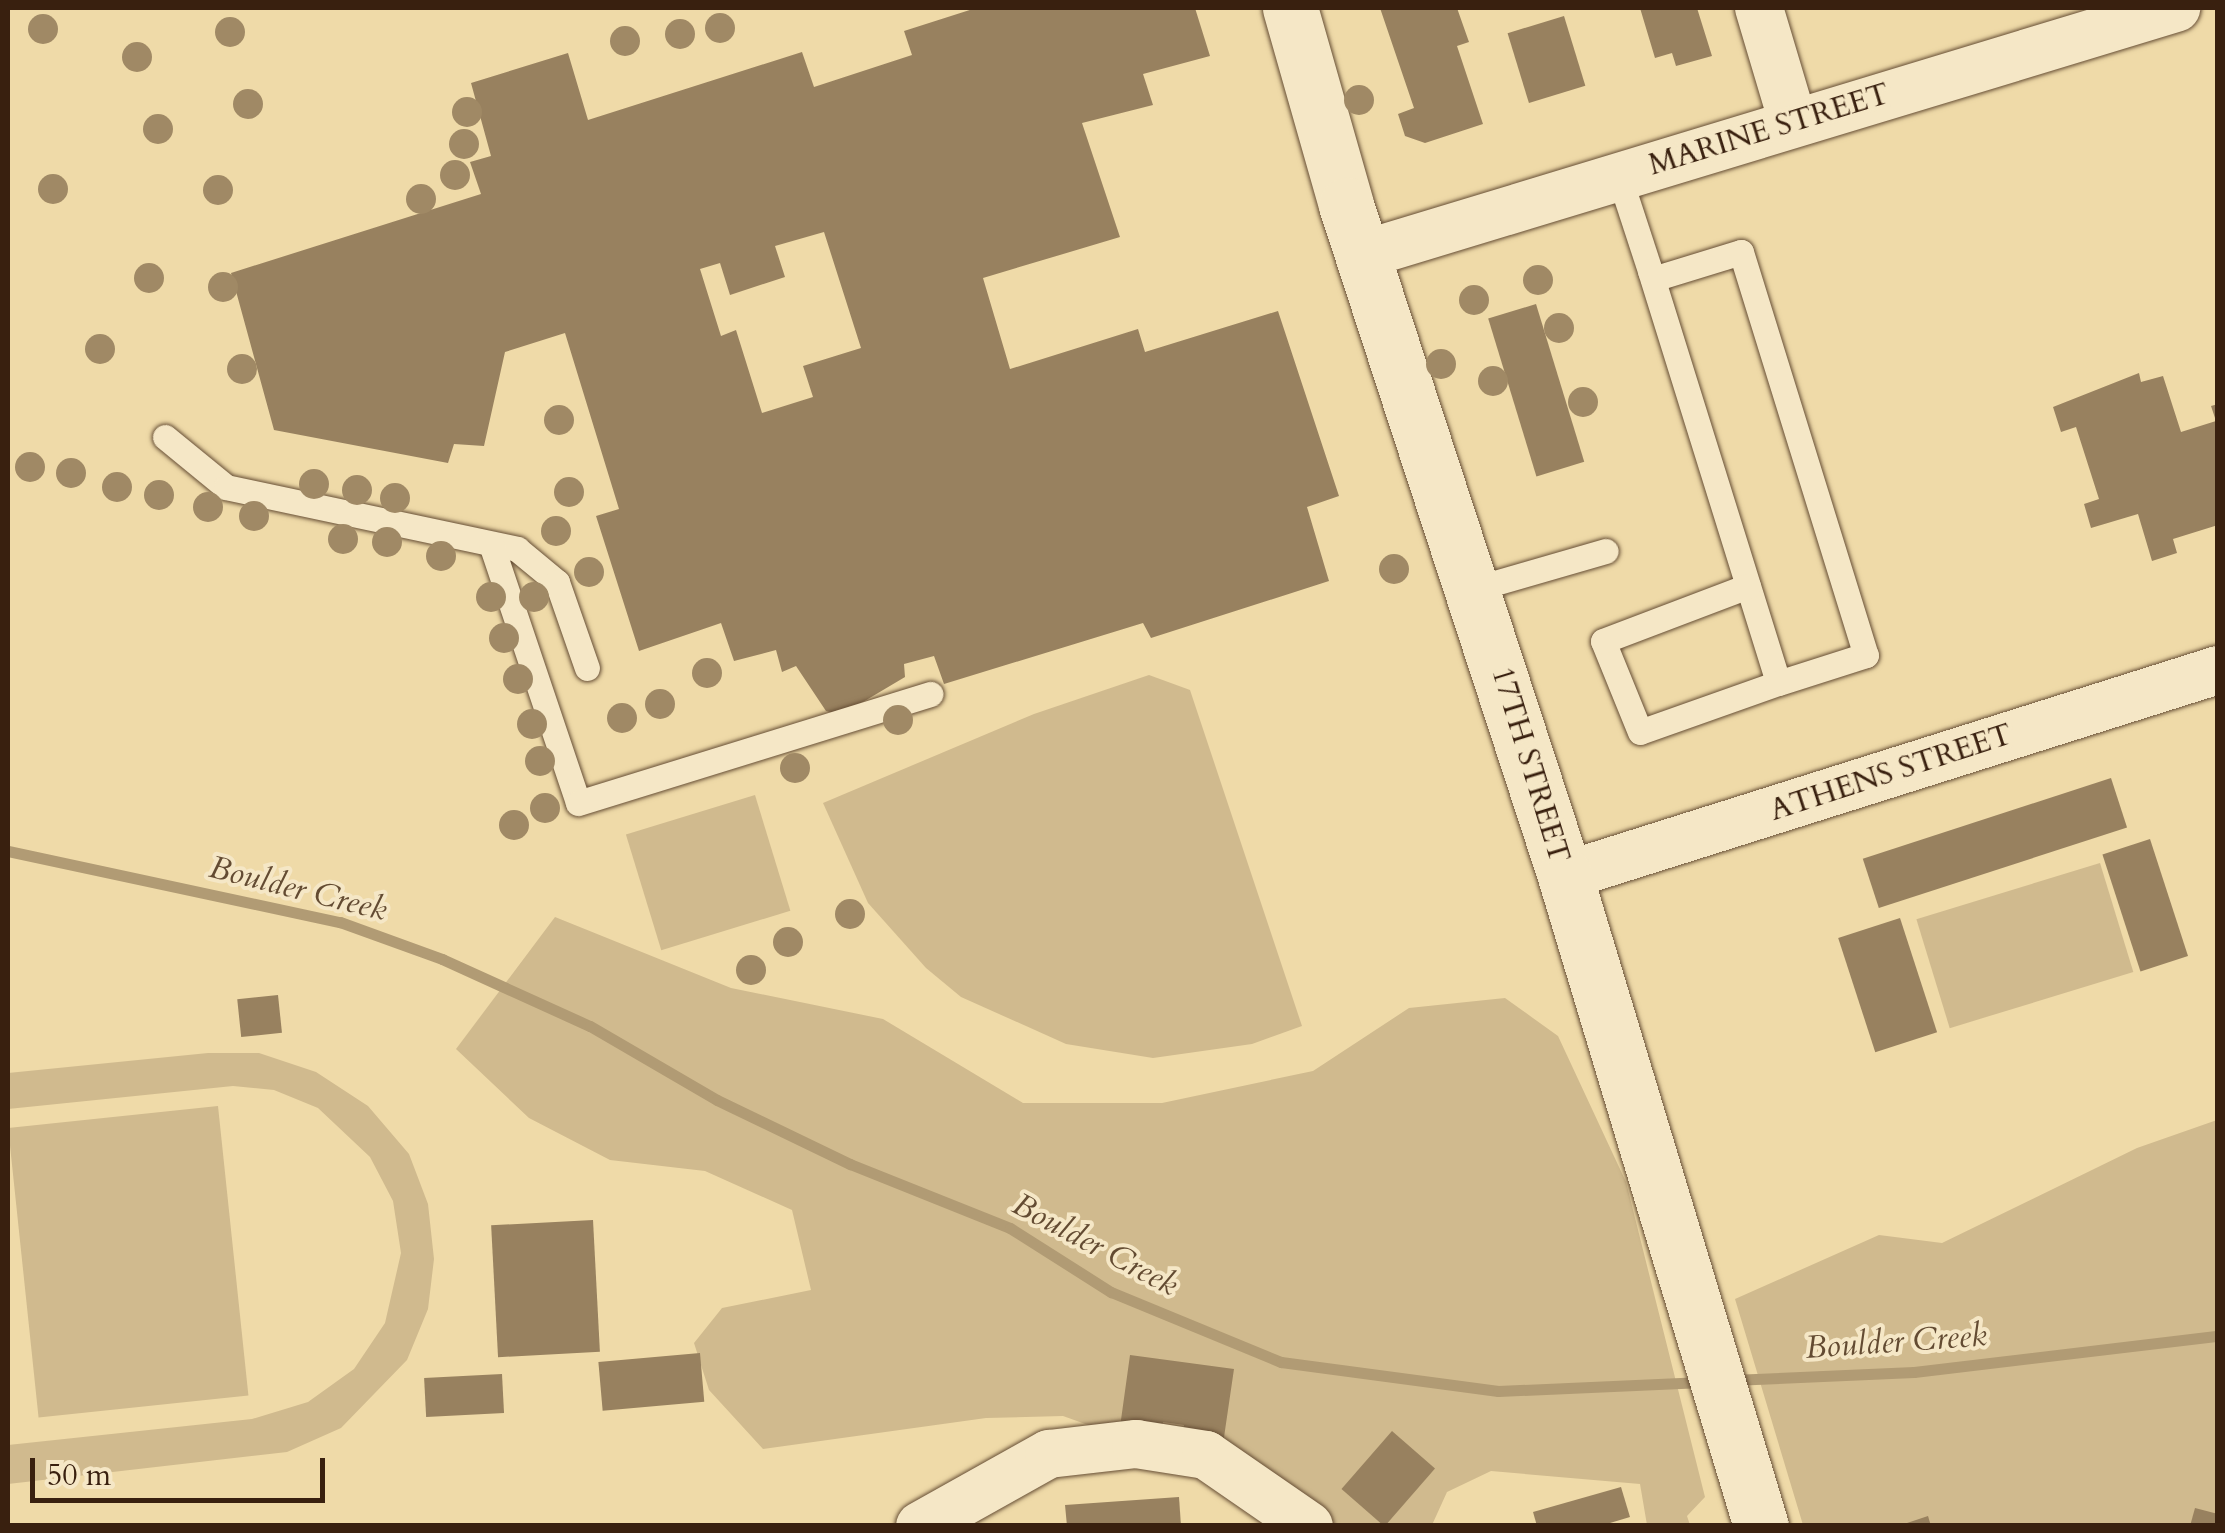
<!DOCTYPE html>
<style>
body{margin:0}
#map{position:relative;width:2225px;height:1533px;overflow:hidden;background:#efdaa8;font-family:Cardo,serif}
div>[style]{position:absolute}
.green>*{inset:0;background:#d0ba8e;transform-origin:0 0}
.stream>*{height:11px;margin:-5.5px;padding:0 5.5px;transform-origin:5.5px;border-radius:5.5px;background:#b19b74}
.building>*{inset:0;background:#98815f;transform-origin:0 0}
.roads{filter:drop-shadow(0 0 2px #664e35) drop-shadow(0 0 2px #664e35)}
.service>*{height:25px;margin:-12.5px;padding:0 12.5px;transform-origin:12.5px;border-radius:12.5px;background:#f5e7c6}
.minor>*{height:48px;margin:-24px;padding:0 24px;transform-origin:24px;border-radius:24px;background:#f5e7c6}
.tertiary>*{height:55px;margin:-27.5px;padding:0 27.5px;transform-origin:27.5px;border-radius:27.5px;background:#f5e7c6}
.trees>*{width:30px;height:30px;margin:-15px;border-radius:50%;background:#a08965}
span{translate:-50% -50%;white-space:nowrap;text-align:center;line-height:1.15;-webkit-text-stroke:8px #f5e7c6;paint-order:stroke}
.street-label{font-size:30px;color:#39200f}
.water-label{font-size:32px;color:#634b32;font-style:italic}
.frame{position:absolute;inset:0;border:10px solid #39200f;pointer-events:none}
.scale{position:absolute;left:30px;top:1458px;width:295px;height:45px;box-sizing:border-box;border:5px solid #39200f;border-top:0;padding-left:12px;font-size:30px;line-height:35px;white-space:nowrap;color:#39200f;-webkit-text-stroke:8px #f5e7c6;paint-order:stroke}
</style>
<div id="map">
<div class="green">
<div style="clip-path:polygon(1149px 675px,1190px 690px,1302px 1026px,1252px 1044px,1153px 1058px,1066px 1044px,961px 997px,926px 968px,868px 903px,823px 803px,1034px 714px)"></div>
<div style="left:755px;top:795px;width:121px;height:135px;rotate:73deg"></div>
<div style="left:2100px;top:863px;width:114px;height:192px;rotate:73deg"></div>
<div style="clip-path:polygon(555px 917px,731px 988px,883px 1019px,1023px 1103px,1162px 1103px,1313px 1071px,1409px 1008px,1505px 998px,1558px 1036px,1626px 1182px,1705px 1497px,1687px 1516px,1690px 1525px,1647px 1525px,1640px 1484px,1491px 1471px,1447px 1492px,1432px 1525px,1332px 1525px,1315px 1506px,1063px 1416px,986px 1418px,763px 1449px,709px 1390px,694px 1343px,722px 1308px,811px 1290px,792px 1210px,705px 1171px,610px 1160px,529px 1118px,456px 1049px)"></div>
<div style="clip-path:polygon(208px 1053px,259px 1053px,316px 1072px,368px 1106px,409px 1154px,428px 1204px,434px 1259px,428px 1309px,407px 1360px,341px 1428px,287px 1452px,8px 1484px,8px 1445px,252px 1419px,308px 1402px,354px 1369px,385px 1323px,401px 1253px,393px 1201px,370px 1157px,318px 1108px,274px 1090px,233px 1086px,8px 1109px,8px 1073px)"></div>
<div style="left:218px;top:1106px;width:291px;height:211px;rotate:84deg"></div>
<div style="clip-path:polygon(2217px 1120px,2217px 1525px,1803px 1525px,1735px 1299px,1879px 1235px,1942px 1243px,2137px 1148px)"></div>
</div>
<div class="stream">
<div style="left:8px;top:851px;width:340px;rotate:12.1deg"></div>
<div style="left:340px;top:922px;width:109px;rotate:19.9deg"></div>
<div style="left:442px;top:959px;width:162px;rotate:24.4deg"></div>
<div style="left:590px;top:1026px;width:147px;rotate:30.2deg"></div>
<div style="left:717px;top:1100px;width:148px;rotate:25.7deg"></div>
<div style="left:850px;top:1164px;width:172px;rotate:21.8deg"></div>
<div style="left:1010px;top:1228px;width:120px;rotate:32.4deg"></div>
<div style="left:1111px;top:1292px;width:184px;rotate:22.4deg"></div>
<div style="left:1281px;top:1362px;width:219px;rotate:7.6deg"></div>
<div style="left:1498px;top:1391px;width:205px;rotate:-2.5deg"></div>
<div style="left:1732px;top:1380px;width:182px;rotate:-2.5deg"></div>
<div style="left:1914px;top:1372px;width:306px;rotate:-6.8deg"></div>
</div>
<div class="building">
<div style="clip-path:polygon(evenodd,976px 8px,1195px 8px,1210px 56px,1143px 74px,1153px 105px,1082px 123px,1120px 237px,983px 278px,1010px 369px,1138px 329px,1145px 352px,1278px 311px,1339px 496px,1307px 507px,1329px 581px,1151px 638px,1143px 623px,944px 684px,934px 656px,904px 664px,905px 677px,841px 715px,826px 711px,796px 666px,782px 672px,776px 650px,734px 661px,721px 623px,639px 651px,596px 516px,619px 509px,565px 333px,505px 352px,484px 446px,454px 444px,448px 463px,274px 430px,231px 273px,481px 194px,470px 162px,491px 156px,471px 83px,568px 53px,588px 120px,802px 52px,814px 87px,912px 55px,904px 31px,976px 8px,824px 232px,861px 348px,803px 366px,813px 397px,762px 413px,736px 330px,721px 336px,700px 269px,720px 263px,730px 295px,785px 277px,775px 246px,824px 232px)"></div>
<div style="clip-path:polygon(1380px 8px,1457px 8px,1469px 42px,1457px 46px,1483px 124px,1425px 143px,1405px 136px,1398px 114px,1414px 108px)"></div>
<div style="clip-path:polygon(1640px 8px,1697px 8px,1712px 56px,1676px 66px,1672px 53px,1655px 58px)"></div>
<div style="left:1564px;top:16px;width:73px;height:59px;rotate:73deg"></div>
<div style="left:1536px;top:304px;width:165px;height:50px;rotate:73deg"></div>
<div style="clip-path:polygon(2139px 373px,2141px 382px,2163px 376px,2181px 432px,2216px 421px,2211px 406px,2218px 404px,2218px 525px,2173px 539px,2177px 553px,2152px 561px,2138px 514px,2091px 528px,2084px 504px,2099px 499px,2076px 427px,2061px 432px,2053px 407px)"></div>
<div style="left:2111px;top:778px;width:52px;height:261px;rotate:72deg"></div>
<div style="left:2150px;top:839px;width:123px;height:50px;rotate:72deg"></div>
<div style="left:1900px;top:918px;width:120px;height:65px;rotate:72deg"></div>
<div style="left:278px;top:995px;width:38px;height:41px;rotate:84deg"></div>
<div style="left:593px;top:1220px;width:132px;height:102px;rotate:87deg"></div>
<div style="left:700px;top:1353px;width:49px;height:102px;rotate:85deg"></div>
<div style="clip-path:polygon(1130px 1355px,1234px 1369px,1223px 1444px,1182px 1439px,1184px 1425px,1163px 1422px,1161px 1433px,1120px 1427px)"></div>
<div style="left:502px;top:1374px;width:39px;height:78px;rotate:87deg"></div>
<div style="left:1392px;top:1431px;width:57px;height:77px;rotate:41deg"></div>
<div style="clip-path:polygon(1621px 1487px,1630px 1517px,1600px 1526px,1537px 1526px,1533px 1512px)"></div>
<div style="clip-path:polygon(1179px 1497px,1181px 1526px,1067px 1526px,1065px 1505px)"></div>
<div style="clip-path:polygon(2195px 1508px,2218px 1514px,2218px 1526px,2190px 1526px)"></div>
<div style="clip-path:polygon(1928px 1516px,1931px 1526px,1901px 1526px,1901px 1525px)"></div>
</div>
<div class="roads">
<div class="service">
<div style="left:1619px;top:176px;width:100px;rotate:71.9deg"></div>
<div style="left:1650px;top:271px;width:431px;rotate:72.7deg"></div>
<div style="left:1778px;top:683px;width:146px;rotate:160.5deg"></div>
<div style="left:1640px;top:732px;width:98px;rotate:-112.1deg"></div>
<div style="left:1603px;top:641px;width:155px;rotate:-20.8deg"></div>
<div style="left:1653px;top:279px;width:92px;rotate:-17.1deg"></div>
<div style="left:1741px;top:252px;width:422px;rotate:72.8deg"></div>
<div style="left:1866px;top:655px;width:92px;rotate:162.3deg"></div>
<div style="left:165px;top:437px;width:79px;rotate:39.3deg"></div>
<div style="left:226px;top:487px;width:298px;rotate:12deg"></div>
<div style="left:517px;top:549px;width:52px;rotate:39.5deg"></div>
<div style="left:557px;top:582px;width:91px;rotate:70.8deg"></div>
<div style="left:491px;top:544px;width:273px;rotate:71.4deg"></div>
<div style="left:578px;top:803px;width:369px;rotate:-17.2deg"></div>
<div style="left:1474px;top:589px;width:137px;rotate:-16.1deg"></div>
</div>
<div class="minor">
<div style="left:1759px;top:8px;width:119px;rotate:73.4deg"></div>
<div style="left:1362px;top:255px;width:851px;rotate:-16.88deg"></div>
<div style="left:1565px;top:876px;width:685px;rotate:-17.51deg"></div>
<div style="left:920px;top:1526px;width:148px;rotate:-29.2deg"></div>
<div style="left:1049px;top:1454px;width:88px;rotate:-6.6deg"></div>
<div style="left:1136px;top:1444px;width:71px;rotate:8.9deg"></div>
<div style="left:1206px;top:1455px;width:125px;rotate:34.6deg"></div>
</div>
<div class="tertiary">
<div style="left:1290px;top:8px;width:205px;rotate:74.1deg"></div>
<div style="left:1346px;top:205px;width:706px;rotate:71.92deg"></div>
<div style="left:1565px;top:876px;width:679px;rotate:73.22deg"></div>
</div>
</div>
<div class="trees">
<div style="left:720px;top:28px"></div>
<div style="left:43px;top:29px"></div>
<div style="left:230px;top:32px"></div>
<div style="left:680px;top:34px"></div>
<div style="left:625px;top:41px"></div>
<div style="left:137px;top:57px"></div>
<div style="left:1359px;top:100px"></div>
<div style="left:248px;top:104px"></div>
<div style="left:467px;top:112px"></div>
<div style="left:158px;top:129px"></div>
<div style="left:464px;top:144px"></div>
<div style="left:455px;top:175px"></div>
<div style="left:53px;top:189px"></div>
<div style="left:218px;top:190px"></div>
<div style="left:421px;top:199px"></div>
<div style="left:149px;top:278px"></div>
<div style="left:1538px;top:280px"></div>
<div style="left:223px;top:287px"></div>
<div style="left:1474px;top:300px"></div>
<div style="left:1559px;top:328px"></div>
<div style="left:100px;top:349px"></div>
<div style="left:1441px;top:364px"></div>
<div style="left:242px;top:369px"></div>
<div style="left:1493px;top:381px"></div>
<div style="left:1583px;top:402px"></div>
<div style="left:559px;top:420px"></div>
<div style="left:30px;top:467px"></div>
<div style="left:71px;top:473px"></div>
<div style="left:314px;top:484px"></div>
<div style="left:117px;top:487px"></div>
<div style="left:357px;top:490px"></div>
<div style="left:569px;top:492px"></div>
<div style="left:159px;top:495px"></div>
<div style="left:395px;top:498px"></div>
<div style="left:208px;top:507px"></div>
<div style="left:254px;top:516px"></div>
<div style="left:556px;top:531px"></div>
<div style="left:343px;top:539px"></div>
<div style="left:387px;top:542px"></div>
<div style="left:441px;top:556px"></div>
<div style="left:1394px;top:569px"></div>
<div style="left:589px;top:572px"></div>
<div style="left:491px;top:597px"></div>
<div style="left:534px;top:597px"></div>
<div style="left:504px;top:638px"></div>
<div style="left:707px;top:673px"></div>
<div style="left:518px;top:679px"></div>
<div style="left:660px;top:704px"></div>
<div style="left:622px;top:718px"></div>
<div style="left:898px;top:720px"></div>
<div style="left:532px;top:724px"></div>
<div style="left:540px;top:761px"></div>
<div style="left:795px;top:768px"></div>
<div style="left:545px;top:808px"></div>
<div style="left:514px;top:825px"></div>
<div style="left:850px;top:914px"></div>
<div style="left:788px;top:942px"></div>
<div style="left:751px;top:970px"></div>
</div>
<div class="street-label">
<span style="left:1769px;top:130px;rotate:-17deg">MARINE STREET</span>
<span style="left:1530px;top:765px;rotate:73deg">17TH STREET</span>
<span style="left:1891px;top:773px;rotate:-18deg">ATHENS STREET</span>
</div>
<div class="water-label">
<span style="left:298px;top:889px;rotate:14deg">Boulder Creek</span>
<span style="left:1095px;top:1245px;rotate:28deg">Boulder Creek</span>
<span style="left:1896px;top:1342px;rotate:-4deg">Boulder Creek</span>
</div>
<div class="frame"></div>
<div class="scale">50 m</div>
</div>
